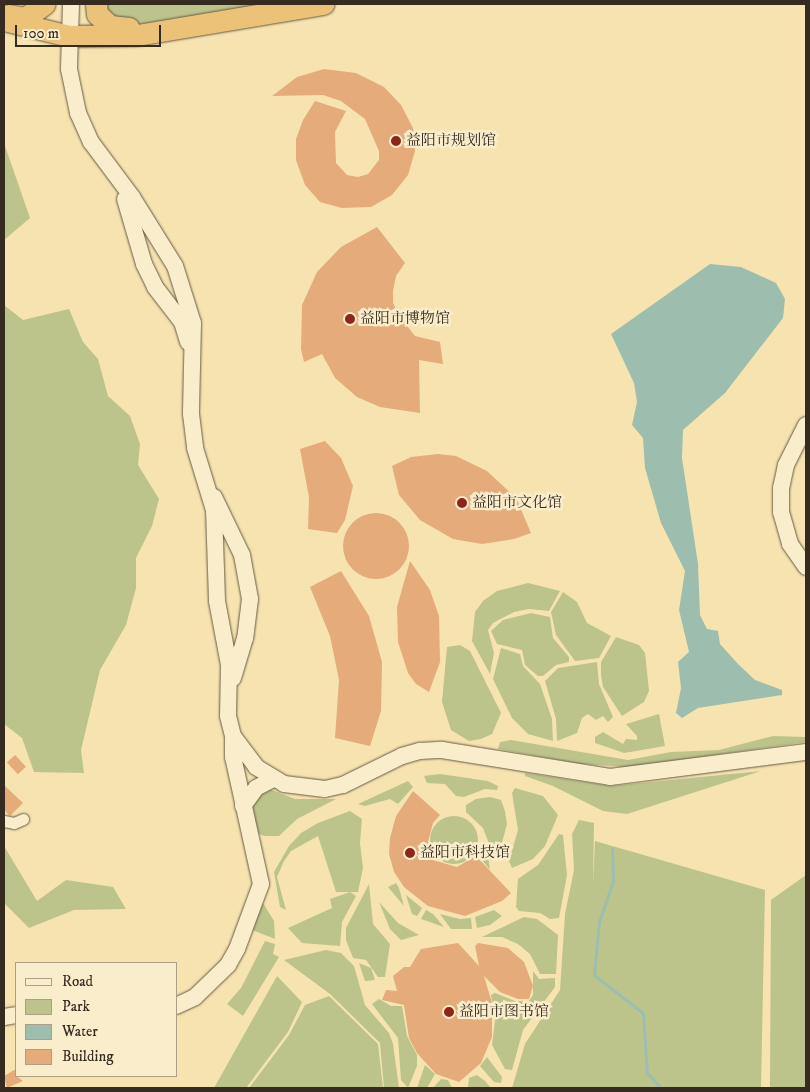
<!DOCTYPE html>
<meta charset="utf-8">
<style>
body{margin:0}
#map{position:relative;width:810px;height:1092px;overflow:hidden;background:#f6e3b0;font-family:"IM FELL DW Pica","Noto Serif SC",serif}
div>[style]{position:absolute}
.green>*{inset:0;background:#bcc48b}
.round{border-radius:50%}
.water>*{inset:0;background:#9dbeaf}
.stream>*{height:3px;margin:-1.5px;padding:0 1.5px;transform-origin:1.5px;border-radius:1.5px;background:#9dbeaf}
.building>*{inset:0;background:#e5ab7b;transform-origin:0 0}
.roads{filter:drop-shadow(0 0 1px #665945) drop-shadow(0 0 1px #665945)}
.street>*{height:11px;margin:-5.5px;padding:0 5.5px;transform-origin:5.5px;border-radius:5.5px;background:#f9edcc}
.secondary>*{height:16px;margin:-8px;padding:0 8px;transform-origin:8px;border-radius:8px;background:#f9edcc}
.highway>*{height:21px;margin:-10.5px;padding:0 10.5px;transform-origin:10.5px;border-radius:10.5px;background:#ebc278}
.dots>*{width:14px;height:14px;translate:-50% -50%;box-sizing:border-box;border:2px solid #f9edcc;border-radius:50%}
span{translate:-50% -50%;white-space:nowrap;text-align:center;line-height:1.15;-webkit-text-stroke:5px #f9edcc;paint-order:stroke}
.poi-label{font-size:15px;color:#362b21}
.left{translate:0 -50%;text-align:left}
.frame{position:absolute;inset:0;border:5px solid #362b21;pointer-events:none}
.legend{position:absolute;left:15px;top:962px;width:162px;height:115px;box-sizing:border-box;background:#f9edcc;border:1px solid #ab9f88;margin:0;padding:6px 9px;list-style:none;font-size:15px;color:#362b21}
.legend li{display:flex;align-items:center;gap:10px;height:25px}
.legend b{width:25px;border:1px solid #ab9f88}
.scale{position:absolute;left:15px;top:25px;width:146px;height:22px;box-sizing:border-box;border:2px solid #362b21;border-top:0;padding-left:6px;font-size:15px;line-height:18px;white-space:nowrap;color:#362b21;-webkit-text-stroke:4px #f9edcc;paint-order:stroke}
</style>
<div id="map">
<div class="green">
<div style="clip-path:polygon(100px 4px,294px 4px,124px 26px)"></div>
<div style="clip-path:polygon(4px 143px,30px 218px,4px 240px)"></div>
<div style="clip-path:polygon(4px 305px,23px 320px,69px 309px,83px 342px,98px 359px,108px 396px,130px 416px,140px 444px,138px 465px,159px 499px,152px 526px,136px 558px,136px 588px,126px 625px,100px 670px,81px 750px,84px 773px,34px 772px,22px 738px,4px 724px)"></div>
<div style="clip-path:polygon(528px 583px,560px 591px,549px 611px,529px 609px,514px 612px,493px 623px,488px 630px,494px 653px,490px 674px,472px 641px,475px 612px,483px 601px,497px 591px)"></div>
<div style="clip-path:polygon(563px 592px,577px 602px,587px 623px,611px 636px,599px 658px,575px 661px,556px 635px,551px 612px)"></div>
<div style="clip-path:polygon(531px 613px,550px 617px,553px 638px,569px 657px,569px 662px,556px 665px,543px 676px,538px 676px,525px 665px,522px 650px,497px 644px,491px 631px,503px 620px)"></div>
<div style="clip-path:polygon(616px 637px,639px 645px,645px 653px,649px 691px,644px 702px,622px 716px,603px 687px,601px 675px,601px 662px)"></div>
<div style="clip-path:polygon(460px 645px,470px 651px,501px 713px,492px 734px,481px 739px,469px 741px,451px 730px,442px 702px,447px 647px)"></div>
<div style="clip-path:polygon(501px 648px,520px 654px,523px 666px,540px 684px,552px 719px,553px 741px,528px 734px,512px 718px,493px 679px)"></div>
<div style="clip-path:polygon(597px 662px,599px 684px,613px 717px,608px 722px,603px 716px,596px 720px,588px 714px,582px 718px,577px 733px,557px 741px,556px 719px,545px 681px,558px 668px)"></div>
<div style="clip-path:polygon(659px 714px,665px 746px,624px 753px,595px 743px,595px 737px,603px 732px,623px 744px,626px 739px,637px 740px,637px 736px,626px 724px)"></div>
<div style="clip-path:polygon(773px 736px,806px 737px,806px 742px,629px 767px,580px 764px,498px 749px,500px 742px,511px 740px,628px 760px,671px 752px,719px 750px)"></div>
<div style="clip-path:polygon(761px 771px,627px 814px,603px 811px,553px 786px,525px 776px,525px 773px,611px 786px)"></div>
<div style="clip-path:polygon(440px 774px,488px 781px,498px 786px,497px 790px,485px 789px,464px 797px,456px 796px,445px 784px,427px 783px,424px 776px)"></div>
<div style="clip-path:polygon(408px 781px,413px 787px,398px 804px,390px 799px,365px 806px,358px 804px)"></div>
<div style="clip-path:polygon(267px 788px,295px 799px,336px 799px,297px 819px,279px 836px,264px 836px,259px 834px,252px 808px,254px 798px)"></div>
<div style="clip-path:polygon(515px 788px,543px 796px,558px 815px,545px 846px,533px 859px,512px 868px,509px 861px,518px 830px,512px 793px)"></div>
<div style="clip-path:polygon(490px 797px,501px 800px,505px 811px,507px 824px,499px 854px,493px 854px,483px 828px,466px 812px,466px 805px,476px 799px)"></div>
<div style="clip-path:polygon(350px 811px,362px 819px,360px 843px,363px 868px,358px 892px,336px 892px,318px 836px,291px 851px,284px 861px,277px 877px,286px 910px,280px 907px,274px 872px,289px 846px,301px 833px,318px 823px)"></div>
<div class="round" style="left:430px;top:816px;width:48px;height:48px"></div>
<div style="clip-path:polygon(579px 820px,594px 823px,593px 885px,595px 841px,765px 890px,761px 1088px,512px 1088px,525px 1044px,560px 990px,565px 914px,574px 870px,572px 834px)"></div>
<div style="clip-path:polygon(559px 834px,563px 835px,567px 875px,559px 918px,550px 919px,540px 913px,519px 911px,516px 907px,518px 879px,538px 865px)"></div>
<div style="clip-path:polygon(4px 846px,37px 901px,66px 880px,113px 887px,126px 909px,74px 910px,29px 928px,4px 903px)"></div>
<div style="clip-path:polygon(481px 846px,487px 850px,490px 870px,478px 855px)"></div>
<div style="clip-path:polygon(806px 875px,806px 1088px,770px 1088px,771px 900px)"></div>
<div style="clip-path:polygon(396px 883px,399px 888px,404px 906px,388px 887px)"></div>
<div style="clip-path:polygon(369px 884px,373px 924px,390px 944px,385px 977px,378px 977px,366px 960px,353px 958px,346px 940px,346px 928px)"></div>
<div style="clip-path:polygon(350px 892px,356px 896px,342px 922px,340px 946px,302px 943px,288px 928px,332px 908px,330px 899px)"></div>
<div style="clip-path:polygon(406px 895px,422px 908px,417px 916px,412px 914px)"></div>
<div style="clip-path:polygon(379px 902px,398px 923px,419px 935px,401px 940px,390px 929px)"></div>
<div style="clip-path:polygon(263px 903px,274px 921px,275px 939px,252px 930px)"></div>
<div style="clip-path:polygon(426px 910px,433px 914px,444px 927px,421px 919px)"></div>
<div style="clip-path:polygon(494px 910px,502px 916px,490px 925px,477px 928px,475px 917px)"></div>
<div style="clip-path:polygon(440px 914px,460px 919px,471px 918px,472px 929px,451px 929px)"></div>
<div style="clip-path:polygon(524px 917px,537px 919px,558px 935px,556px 974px,540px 974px,530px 954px,518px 944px,502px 937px,482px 937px)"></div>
<div style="clip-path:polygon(265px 941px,275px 944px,273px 954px,279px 957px,243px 1016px,227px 1004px,241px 988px)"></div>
<div style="clip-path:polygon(326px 950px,341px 953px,354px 966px,365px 1005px,389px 1033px,393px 1044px,399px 1088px,384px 1088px,380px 1043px,330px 994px,284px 960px)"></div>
<div style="clip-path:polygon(359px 963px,371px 968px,375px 980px,365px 981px)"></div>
<div style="clip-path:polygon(533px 971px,539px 979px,555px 978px,555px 987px,523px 1030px,512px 1070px,505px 1069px,492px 1045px,495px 1021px,491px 995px,495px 993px,515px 1001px,529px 1001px,533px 995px)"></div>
<div style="clip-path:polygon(277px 976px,302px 1002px,288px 1032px,246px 1088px,214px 1088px)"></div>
<div style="clip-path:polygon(329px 996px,378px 1044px,383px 1088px,249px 1088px,289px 1035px,305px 1005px)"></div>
<div style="clip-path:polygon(379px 999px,391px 1006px,402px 1006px,407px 1036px,417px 1055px,417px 1066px,408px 1088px,401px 1080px,398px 1038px,372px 1004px)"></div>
<div style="clip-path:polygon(487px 1057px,502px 1077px,501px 1083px,494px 1082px,480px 1066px)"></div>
<div style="clip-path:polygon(425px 1065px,435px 1074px,427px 1088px,417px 1088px)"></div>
<div style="clip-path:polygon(477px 1075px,485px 1081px,491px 1088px,468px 1088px,469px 1078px)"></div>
<div style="clip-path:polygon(441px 1079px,448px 1080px,452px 1088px,433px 1088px)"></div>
</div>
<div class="water">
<div style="clip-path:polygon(710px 264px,741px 267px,776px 283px,785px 299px,783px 318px,725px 393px,683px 430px,682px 458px,698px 564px,700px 615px,707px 629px,718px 631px,720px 644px,738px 664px,755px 680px,782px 690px,782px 695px,698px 708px,682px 718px,676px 713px,681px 688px,678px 662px,689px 652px,679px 610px,685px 571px,661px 523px,645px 468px,643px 438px,632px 425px,637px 402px,634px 383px,611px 334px)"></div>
</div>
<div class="stream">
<div style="left:612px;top:849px;width:32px;rotate:88deg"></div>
<div style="left:613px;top:881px;width:43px;rotate:108.9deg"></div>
<div style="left:599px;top:922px;width:53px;rotate:95.4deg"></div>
<div style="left:594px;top:975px;width:62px;rotate:37.8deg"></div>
<div style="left:643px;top:1013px;width:60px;rotate:86.2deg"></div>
<div style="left:647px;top:1073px;width:21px;rotate:47deg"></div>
</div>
<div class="building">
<div style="clip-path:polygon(324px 69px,356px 73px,384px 87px,401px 105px,413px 128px,415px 151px,408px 175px,392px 195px,371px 207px,342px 208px,320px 202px,305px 185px,296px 160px,296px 139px,303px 120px,315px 101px,346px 111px,335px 132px,336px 163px,347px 175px,358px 177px,368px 174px,379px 160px,379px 151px,365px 119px,341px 101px,323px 95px,272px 96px,297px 77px)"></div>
<div style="clip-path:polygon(377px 227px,405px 263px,396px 276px,393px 291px,393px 303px,399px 316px,415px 336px,440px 342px,443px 364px,419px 360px,420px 413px,380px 407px,357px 397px,335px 378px,322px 354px,304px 362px,301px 349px,302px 305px,317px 272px,341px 247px)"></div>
<div style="clip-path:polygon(325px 441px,341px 458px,353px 486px,345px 520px,337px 533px,308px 529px,309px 497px,300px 449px)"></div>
<div style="clip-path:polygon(438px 454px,456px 456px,487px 471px,516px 498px,531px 533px,514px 539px,482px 544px,453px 539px,420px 520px,399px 495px,392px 466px,411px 457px)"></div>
<div class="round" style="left:343px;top:513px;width:66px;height:66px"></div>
<div style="clip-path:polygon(410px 561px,430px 590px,439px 616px,440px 662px,429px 692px,416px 684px,408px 673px,398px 642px,397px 607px)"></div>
<div style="clip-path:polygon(341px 571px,369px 616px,382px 662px,381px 711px,370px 746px,335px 738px,339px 680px,330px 636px,310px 587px)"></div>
<div style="left:15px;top:755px;width:16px;height:11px;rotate:47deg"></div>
<div style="clip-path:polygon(5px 786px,23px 803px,10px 816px,4px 810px)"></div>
<div style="clip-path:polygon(413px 791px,440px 815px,433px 823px,428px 842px,436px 861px,457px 867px,476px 856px,511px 893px,502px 901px,465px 916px,428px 906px,404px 887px,394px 872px,389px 854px,390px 838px,396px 816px)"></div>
<div style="clip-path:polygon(458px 943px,479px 966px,475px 946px,478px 943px,508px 948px,524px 962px,533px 986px,529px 999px,518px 999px,500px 992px,484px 976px,492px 1003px,492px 1037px,481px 1063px,459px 1082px,436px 1074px,417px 1053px,409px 1038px,404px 1005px,382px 1000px,386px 990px,397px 991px,393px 976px,404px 967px,410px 967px,421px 949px)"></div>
<div style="clip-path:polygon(16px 1069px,16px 1076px,23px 1081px,7px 1088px,4px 1076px)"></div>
</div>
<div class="roads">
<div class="street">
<div style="left:4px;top:821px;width:10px;rotate:11deg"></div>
<div style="left:14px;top:823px;width:10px;rotate:-24deg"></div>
</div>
<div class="secondary">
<div style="left:71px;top:4px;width:65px;rotate:91.8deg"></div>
<div style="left:69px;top:69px;width:45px;rotate:78.4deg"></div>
<div style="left:78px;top:113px;width:32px;rotate:66deg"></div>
<div style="left:91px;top:142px;width:69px;rotate:53.3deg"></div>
<div style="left:132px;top:197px;width:81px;rotate:58.1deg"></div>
<div style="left:175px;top:266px;width:60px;rotate:72.5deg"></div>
<div style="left:193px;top:323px;width:91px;rotate:91.3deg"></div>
<div style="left:191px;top:414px;width:34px;rotate:83deg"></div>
<div style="left:195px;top:448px;width:65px;rotate:73deg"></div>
<div style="left:214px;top:510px;width:91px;rotate:88.1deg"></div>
<div style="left:217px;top:601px;width:65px;rotate:79.4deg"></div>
<div style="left:229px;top:665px;width:51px;rotate:91.1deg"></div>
<div style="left:228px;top:716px;width:21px;rotate:76deg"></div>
<div style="left:233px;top:736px;width:39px;rotate:53deg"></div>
<div style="left:256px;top:767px;width:33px;rotate:31deg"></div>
<div style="left:284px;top:784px;width:41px;rotate:7deg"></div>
<div style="left:325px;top:789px;width:18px;rotate:-13deg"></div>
<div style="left:343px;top:785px;width:66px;rotate:-26.2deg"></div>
<div style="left:402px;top:756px;width:19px;rotate:-16deg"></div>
<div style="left:420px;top:751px;width:22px;rotate:-3deg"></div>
<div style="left:442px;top:750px;width:170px;rotate:9.1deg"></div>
<div style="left:610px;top:777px;width:198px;rotate:-7.3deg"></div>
<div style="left:125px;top:199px;width:68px;rotate:73.7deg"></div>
<div style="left:144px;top:264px;width:25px;rotate:64deg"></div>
<div style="left:155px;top:287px;width:44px;rotate:52.4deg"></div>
<div style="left:182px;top:322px;width:21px;rotate:73deg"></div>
<div style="left:806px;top:425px;width:45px;rotate:116.6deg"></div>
<div style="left:786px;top:465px;width:24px;rotate:102deg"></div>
<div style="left:781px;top:488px;width:24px;rotate:90deg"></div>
<div style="left:781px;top:512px;width:33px;rotate:74deg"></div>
<div style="left:790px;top:544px;width:28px;rotate:55deg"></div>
<div style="left:214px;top:497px;width:64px;rotate:64.2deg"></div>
<div style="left:242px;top:555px;width:45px;rotate:79.7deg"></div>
<div style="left:250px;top:599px;width:39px;rotate:97deg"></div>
<div style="left:245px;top:638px;width:42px;rotate:106.7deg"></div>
<div style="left:243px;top:806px;width:22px;rotate:-54deg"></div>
<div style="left:256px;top:788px;width:19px;rotate:-28deg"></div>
<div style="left:176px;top:1006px;width:21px;rotate:-25deg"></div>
<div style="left:195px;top:997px;width:46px;rotate:-44.1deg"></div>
<div style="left:228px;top:965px;width:18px;rotate:-61deg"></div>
<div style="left:237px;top:949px;width:69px;rotate:-69.7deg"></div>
<div style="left:261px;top:884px;width:130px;rotate:-102.4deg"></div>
<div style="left:233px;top:757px;width:21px;rotate:-90deg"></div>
<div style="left:4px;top:1017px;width:12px;rotate:-9deg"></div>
</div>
<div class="highway">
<div style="left:96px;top:4px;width:10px;rotate:84deg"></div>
<div style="left:97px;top:14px;width:18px;rotate:43deg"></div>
<div style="left:110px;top:26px;width:19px;rotate:6deg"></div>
<div style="left:9px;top:15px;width:16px;rotate:11deg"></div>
<div style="left:25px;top:18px;width:24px;rotate:-36deg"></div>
<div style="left:4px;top:20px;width:67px;rotate:13.8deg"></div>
<div style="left:69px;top:36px;width:68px;rotate:-0.8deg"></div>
<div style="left:137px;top:35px;width:189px;rotate:-9.5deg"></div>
</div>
</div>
<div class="dots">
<div style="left:396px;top:141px;background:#8f2418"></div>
<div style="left:350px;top:319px;background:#8f2418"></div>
<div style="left:462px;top:503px;background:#8f2418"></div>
<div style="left:410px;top:853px;background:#8f2418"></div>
<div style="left:449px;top:1012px;background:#8f2418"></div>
</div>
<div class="poi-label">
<span class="left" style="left:406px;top:141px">益阳市规划馆</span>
<span class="left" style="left:360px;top:319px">益阳市博物馆</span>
<span class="left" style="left:472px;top:503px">益阳市文化馆</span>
<span class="left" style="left:420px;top:853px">益阳市科技馆</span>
<span class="left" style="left:459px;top:1012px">益阳市图书馆</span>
</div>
<div class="frame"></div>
<ul class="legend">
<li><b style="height:6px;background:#f9edcc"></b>Road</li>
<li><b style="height:14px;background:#bcc48b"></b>Park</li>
<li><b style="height:14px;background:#9dbeaf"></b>Water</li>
<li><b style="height:14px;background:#e5ab7b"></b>Building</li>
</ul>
<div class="scale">100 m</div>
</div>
